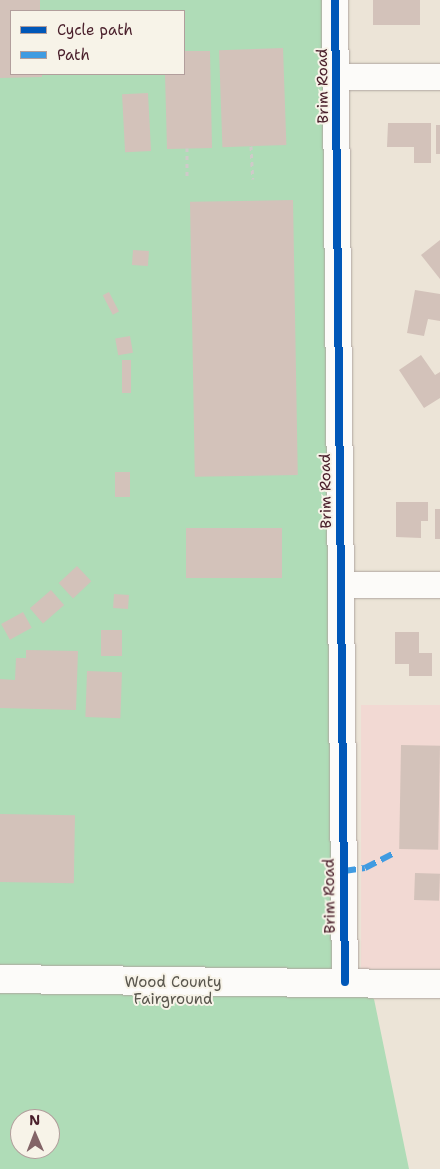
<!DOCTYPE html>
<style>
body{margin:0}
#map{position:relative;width:440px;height:1169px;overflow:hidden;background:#ece4d7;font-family:"Shantell Sans",sans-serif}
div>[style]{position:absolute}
.built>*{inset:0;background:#f2d9d3;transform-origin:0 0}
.green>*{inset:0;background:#afdcb7}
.building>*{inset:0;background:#d3c2ba;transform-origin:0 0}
.path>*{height:3px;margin-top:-1.5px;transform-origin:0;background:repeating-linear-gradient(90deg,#cfcac9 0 4px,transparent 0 8px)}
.roads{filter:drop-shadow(0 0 1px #aea49e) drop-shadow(0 0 1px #aea49e)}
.minor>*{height:26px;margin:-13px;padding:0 13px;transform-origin:13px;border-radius:13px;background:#fcfbf9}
.major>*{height:28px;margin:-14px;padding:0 14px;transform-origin:14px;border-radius:14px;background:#fcfbf9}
.quiet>*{height:6px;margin-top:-3px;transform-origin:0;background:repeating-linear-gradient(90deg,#409be1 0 12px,transparent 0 18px)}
.cycleway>*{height:8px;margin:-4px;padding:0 4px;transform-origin:4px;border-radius:4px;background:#0057b8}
span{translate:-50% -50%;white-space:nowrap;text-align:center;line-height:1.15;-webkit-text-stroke:4px #f7f3e8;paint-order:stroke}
.street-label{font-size:15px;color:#4a1f2b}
.park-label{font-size:15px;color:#59564d}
.legend{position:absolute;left:10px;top:10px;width:175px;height:65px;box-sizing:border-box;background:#f7f3e8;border:1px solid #b29e9c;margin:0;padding:6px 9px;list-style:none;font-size:15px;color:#4a1f2b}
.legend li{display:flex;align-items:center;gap:10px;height:25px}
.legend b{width:25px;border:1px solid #b29e9c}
.north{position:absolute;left:10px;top:1109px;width:50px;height:50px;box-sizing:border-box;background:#f7f3e8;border:1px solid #b29e9c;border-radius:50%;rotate:359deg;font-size:14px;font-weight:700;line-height:20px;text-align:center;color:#4a1f2b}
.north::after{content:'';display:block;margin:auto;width:18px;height:22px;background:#836467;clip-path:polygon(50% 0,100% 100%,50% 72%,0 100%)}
</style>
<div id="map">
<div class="built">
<div style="left:440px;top:705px;width:264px;height:79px;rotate:90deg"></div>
</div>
<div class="green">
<div style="clip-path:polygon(evenodd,0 0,335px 0,345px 982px,374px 999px,409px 1169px,0 1169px,0 0,11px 11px,184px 11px,184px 74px,11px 74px,11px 11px,0 0,20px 1119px,50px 1119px,50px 1149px,20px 1149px,20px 1119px)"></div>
</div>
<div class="building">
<div style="clip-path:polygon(0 0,40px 0,40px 11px,11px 11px,11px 74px,42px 74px,42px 77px,0 78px)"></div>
<div style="left:373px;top:0;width:47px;height:25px"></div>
<div style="left:283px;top:48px;width:97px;height:64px;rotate:88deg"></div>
<div style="clip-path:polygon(184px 51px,210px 51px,212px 148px,167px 149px,165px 74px,184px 74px)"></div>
<div style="left:148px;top:93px;width:58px;height:26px;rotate:87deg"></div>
<div style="clip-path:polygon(388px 123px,431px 123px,431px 163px,414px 163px,414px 147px,387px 147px)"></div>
<div style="left:436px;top:125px;width:4px;height:29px"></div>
<div style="left:293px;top:200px;width:275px;height:103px;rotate:89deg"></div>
<div style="clip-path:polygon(440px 240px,440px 279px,421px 255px)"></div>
<div style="left:133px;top:250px;width:16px;height:15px;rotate:4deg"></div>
<div style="clip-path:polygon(415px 290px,440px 294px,440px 321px,428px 319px,424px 336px,407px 333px)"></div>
<div style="left:109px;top:292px;width:22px;height:7px;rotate:63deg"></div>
<div style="left:130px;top:336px;width:17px;height:15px;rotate:80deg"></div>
<div style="clip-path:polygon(421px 355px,435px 375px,440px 372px,440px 398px,424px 408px,399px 370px)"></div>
<div style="left:122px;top:360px;width:9px;height:33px"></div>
<div style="left:115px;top:472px;width:15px;height:25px"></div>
<div style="clip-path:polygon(396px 502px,428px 502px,428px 521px,421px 521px,421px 538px,396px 537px)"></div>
<div style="left:435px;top:509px;width:5px;height:30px"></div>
<div style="left:282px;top:528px;width:50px;height:96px;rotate:90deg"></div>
<div style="left:77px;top:566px;width:21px;height:25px;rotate:47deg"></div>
<div style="left:51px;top:590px;width:20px;height:28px;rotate:49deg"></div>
<div style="left:114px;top:594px;width:15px;height:14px;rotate:4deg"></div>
<div style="left:23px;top:612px;width:18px;height:25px;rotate:61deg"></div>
<div style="left:101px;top:630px;width:21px;height:26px"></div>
<div style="clip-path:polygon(395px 632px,419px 632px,419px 653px,432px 653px,432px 676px,409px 676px,409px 664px,395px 664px)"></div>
<div style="clip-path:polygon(26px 650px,78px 651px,76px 710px,0 708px,0 679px,15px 680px,16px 658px,26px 658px)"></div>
<div style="left:87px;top:671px;width:35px;height:46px;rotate:2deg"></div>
<div style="left:401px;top:745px;width:39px;height:104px;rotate:1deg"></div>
<div style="left:0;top:814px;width:75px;height:68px;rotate:1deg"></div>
<div style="left:415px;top:873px;width:25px;height:27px;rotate:2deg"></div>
</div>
<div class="path">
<div style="left:251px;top:146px;width:33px;rotate:87deg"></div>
<div style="left:187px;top:148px;width:31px;rotate:90deg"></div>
</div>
<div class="roads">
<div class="minor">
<div style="left:335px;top:0;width:982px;rotate:89.42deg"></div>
<div style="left:336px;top:77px;width:104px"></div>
<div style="left:341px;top:585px;width:99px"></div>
</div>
<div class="major">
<div style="left:0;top:979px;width:440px;rotate:0.7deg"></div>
</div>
</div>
<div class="quiet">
<div style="left:344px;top:871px;width:21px;rotate:-8deg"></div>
<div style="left:365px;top:868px;width:31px;rotate:-27deg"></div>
</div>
<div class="cycleway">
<div style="left:335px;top:0;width:982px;rotate:89.42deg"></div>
</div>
<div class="street-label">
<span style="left:323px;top:86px;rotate:-91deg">Brim Road</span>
<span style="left:326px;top:491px;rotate:-91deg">Brim Road</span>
<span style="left:330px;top:896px;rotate:-91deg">Brim Road</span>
</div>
<div class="park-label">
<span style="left:173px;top:991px">Wood County<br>Fairground</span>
</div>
<ul class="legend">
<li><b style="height:6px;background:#0057b8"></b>Cycle path</li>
<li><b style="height:6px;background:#409be1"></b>Path</li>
</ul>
<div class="north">N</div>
</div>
